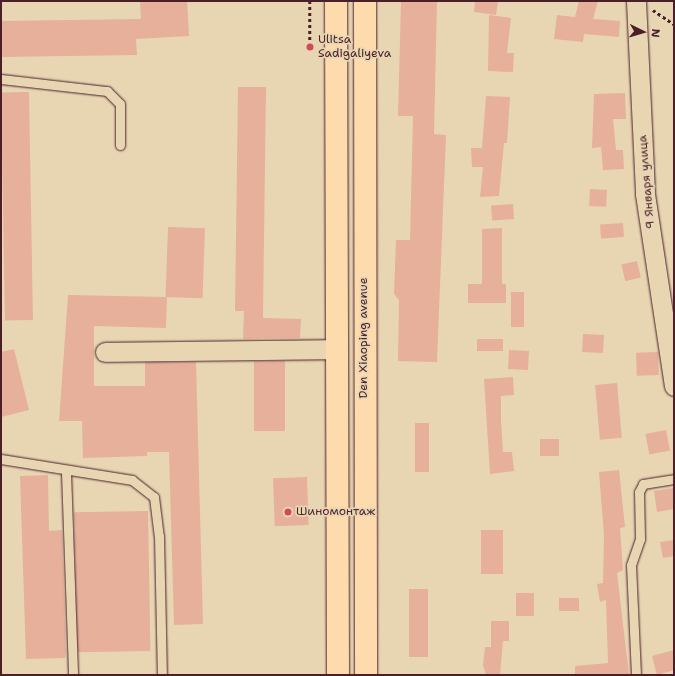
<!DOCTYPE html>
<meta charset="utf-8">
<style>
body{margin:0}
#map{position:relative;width:675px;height:676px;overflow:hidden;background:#e8d6b3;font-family:"Shantell Sans",sans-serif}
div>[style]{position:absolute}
.building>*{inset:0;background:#e6b09b;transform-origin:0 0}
.path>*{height:2.5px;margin-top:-1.25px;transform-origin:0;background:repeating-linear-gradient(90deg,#4a1f2b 0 3px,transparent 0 6px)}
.roads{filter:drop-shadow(0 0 1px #4a1f2b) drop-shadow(0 0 1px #4a1f2b)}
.service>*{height:9px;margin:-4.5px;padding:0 4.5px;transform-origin:4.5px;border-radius:4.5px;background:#e8d6b3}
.minor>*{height:19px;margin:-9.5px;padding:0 9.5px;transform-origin:9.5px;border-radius:9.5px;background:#e8d6b3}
.primary>*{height:22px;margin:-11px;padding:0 11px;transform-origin:11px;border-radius:11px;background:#fedbac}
.dots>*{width:11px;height:11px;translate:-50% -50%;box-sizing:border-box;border:2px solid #e8d6b3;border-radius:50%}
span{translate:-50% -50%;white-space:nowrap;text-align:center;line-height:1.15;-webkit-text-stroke:3.5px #e8d6b3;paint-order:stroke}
.poi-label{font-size:12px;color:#4a1f2b}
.left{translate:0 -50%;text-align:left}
.street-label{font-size:12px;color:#4a1f2b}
.frame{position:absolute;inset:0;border:2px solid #4a1f2b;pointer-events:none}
.north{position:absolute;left:623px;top:12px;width:40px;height:40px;-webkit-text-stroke:3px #e8d6b3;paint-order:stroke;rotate:95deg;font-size:11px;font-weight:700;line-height:16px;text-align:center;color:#4a1f2b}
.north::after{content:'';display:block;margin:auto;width:14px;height:18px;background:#4a1f2b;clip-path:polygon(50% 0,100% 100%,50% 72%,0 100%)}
</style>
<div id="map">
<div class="building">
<div style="clip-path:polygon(140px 1px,187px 1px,189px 36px,136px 39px,137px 55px,1px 57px,1px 21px,141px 19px)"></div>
<div style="clip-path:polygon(401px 1px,437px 1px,434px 134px,446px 135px,437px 362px,398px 361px,399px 300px,394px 294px,396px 240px,410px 240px,413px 116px,398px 116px)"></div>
<div style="clip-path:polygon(475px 1px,498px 1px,496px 15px,474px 12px)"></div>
<div style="clip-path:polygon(579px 1px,598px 1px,593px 19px,620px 21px,619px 37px,584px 34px,583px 42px,554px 39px,557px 15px,575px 17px)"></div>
<div style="clip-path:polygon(489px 15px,511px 18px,507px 53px,514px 53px,513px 72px,488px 71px)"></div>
<div style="clip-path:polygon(238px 87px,266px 87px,263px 318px,301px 319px,300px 338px,243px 339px,244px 311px,235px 311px)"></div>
<div style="left:29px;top:92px;width:228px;height:28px;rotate:89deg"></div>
<div style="clip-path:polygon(625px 93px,626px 119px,613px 119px,616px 150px,623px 150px,624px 169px,603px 170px,601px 147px,592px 148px,594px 94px)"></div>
<div style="clip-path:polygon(486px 96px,510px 97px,507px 143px,504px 143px,499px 196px,480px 197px,483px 167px,472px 167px,471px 148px,482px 148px)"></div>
<div style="left:590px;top:189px;width:17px;height:17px;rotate:3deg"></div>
<div style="left:513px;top:204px;width:15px;height:22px;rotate:86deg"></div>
<div style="left:623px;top:223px;width:14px;height:23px;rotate:86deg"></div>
<div style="left:168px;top:227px;width:37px;height:70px;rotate:2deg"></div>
<div style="clip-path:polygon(502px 228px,502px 284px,506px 284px,506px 303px,468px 303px,468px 284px,482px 284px,482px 229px)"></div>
<div style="left:637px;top:261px;width:17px;height:16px;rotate:77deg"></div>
<div style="left:511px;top:292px;width:13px;height:35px"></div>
<div style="clip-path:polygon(68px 295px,167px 297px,166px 328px,94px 326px,94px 386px,145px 386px,145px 362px,196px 362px,203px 624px,174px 625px,169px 452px,147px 452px,147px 456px,83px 458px,82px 421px,59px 421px)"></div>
<div style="left:583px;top:334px;width:21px;height:18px;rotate:3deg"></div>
<div style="left:503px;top:339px;width:12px;height:26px;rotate:90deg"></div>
<div style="clip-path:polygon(14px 349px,29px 410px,1px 417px,1px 352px)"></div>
<div style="left:509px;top:350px;width:20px;height:19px;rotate:3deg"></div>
<div style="left:658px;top:352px;width:23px;height:22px;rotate:88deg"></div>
<div style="left:254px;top:361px;width:31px;height:70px"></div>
<div style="clip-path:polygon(513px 377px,514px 395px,501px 396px,501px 421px,503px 452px,512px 452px,514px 471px,490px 474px,484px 379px)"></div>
<div style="left:617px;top:383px;width:55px;height:22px;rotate:85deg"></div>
<div style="left:415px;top:423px;width:14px;height:49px"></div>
<div style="left:666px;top:430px;width:21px;height:21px;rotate:79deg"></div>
<div style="left:540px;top:439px;width:19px;height:17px"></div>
<div style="clip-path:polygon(619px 470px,625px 527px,620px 528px,623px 570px,617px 573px,629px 675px,575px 675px,575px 666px,608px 663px,606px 600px,600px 602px,597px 584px,603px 583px,604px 536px,599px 472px)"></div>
<div style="clip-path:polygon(48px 475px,49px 531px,62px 530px,66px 653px,65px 658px,26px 659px,20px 476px)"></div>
<div style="left:307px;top:477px;width:48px;height:34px;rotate:88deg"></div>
<div style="clip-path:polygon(674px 488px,674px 509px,657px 512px,654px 491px)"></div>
<div style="left:148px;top:511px;width:140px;height:74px;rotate:89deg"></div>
<div style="left:481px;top:530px;width:22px;height:44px"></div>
<div style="clip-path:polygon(674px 540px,674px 556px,663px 558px,660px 542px)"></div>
<div style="left:409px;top:589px;width:19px;height:68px"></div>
<div style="left:516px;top:593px;width:18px;height:23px"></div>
<div style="left:559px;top:598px;width:20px;height:13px"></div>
<div style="clip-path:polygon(491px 621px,509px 621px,509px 641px,503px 641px,500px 675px,486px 675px,483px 665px,485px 647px,491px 647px)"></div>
<div style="clip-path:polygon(674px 650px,674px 670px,657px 675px,652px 656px)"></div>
</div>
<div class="path">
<div style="left:310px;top:1px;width:46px;rotate:90deg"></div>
<div style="left:653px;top:10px;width:25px;rotate:34deg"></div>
</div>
<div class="roads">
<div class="service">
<div style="left:1px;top:79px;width:107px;rotate:6.5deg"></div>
<div style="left:107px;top:91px;width:18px;rotate:45deg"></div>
<div style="left:120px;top:104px;width:41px;rotate:90deg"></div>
<div style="left:1px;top:459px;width:133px;rotate:9.1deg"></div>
<div style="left:132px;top:480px;width:28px;rotate:38deg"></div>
<div style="left:154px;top:497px;width:39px;rotate:83deg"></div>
<div style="left:159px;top:536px;width:139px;rotate:88.8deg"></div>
<div style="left:66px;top:472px;width:203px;rotate:88deg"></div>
<div style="left:636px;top:675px;width:110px;rotate:-92.6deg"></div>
<div style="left:631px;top:565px;width:28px;rotate:-71deg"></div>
<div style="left:640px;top:539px;width:47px;rotate:-91.2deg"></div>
<div style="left:639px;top:492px;width:9px;rotate:-63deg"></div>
<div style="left:643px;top:484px;width:31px;rotate:-9deg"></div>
</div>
<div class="minor">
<div style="left:636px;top:1px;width:193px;rotate:87.3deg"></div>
<div style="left:645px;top:194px;width:194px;rotate:81.4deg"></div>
<div style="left:105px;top:352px;width:232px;rotate:-0.7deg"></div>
</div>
<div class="primary">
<div style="left:336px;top:1px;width:674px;rotate:89.83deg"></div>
<div style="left:365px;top:1px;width:674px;rotate:89.91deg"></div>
</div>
</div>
<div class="dots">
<div style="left:310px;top:47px;background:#d1495b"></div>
<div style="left:288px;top:512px;background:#d1495b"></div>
</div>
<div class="poi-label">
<span class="left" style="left:318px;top:47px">Ulitsa<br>Sadigaliyeva</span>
<span class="left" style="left:296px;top:512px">Шиномонтаж</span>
</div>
<div class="street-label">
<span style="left:647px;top:182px;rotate:-95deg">9 Января улица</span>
<span style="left:364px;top:338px;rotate:-90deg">Den Xiaoping avenue</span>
</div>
<div class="frame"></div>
<div class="north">N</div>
</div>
